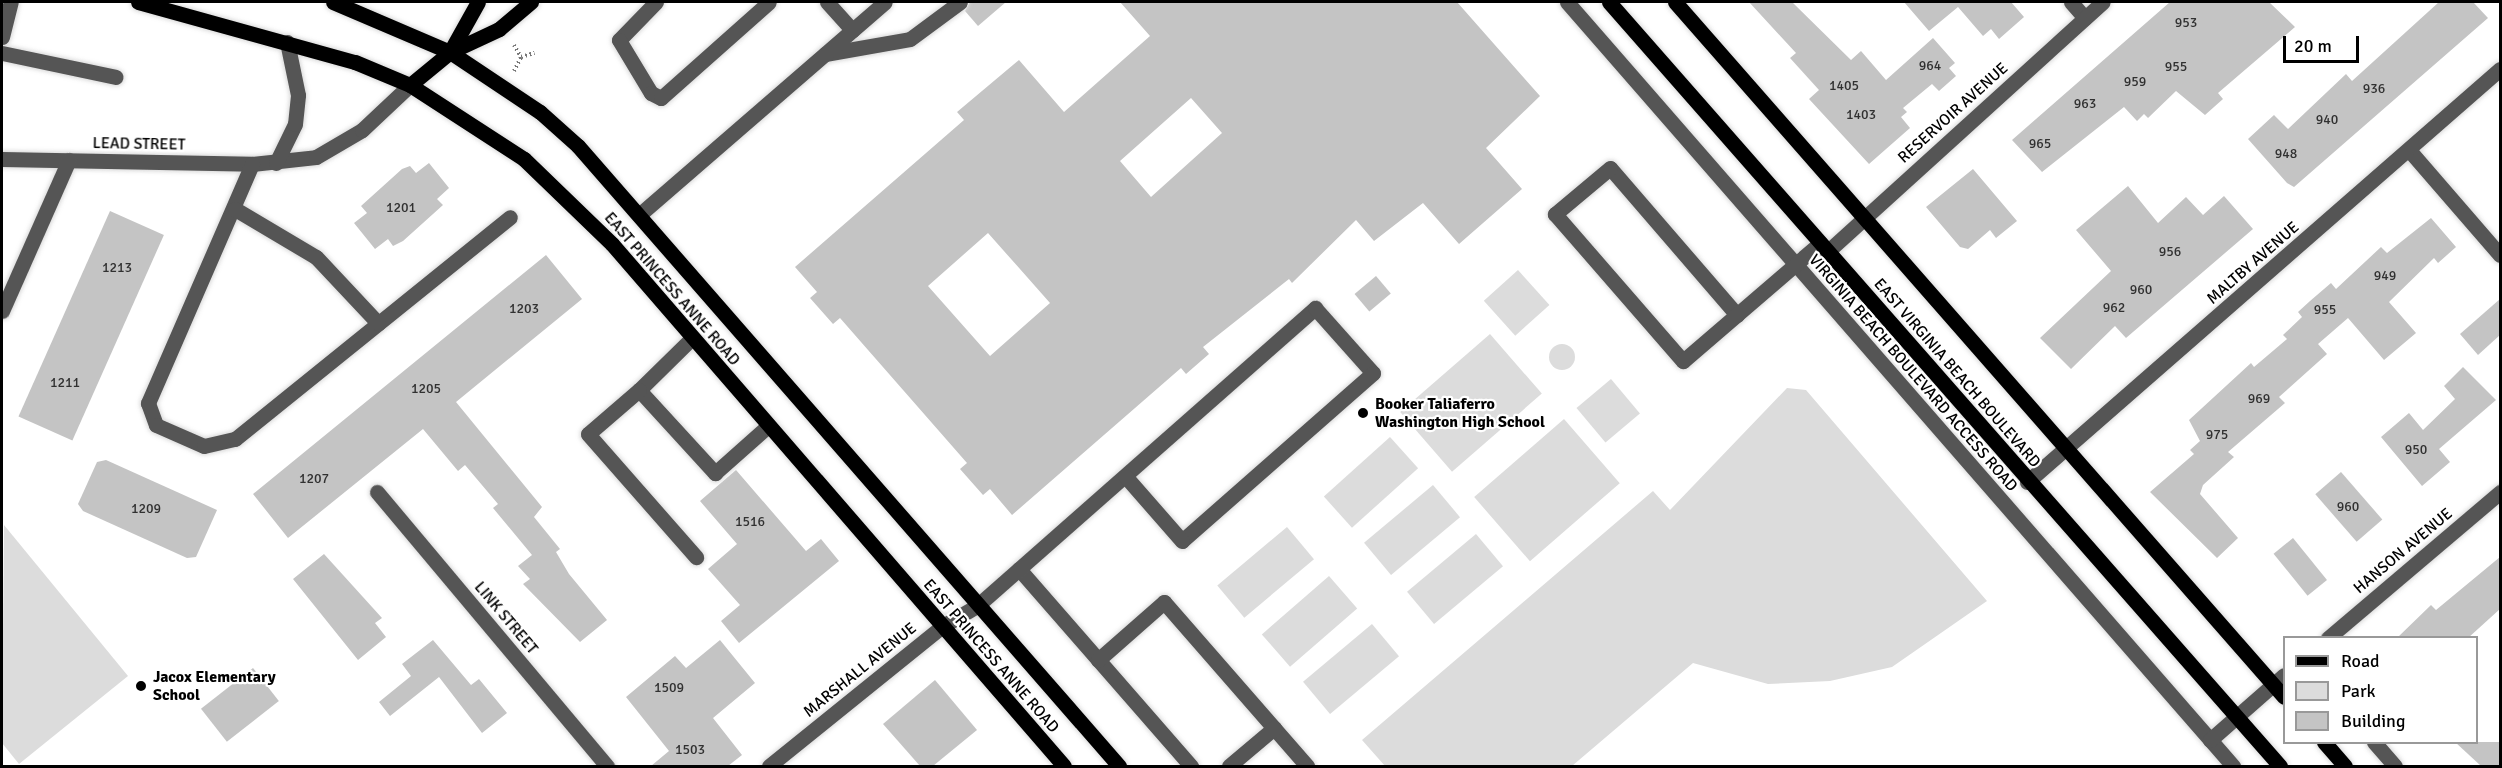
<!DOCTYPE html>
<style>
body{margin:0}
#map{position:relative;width:2502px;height:768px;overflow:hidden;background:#fff;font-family:Signika,sans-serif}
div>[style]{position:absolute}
.green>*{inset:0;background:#dcdcdc;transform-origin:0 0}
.round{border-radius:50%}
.building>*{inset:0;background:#c4c4c4;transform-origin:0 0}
.path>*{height:4px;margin-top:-2px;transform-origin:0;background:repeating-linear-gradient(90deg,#777 0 1.5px,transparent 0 4.5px)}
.roads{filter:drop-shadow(0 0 2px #dbdbdb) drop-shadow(0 0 2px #dbdbdb)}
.minor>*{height:15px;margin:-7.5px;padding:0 7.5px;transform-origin:7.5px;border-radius:7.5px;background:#555}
.major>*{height:15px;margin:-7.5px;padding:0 7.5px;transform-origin:7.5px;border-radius:7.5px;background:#000}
.dots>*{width:16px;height:16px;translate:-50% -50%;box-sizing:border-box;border:3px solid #fff;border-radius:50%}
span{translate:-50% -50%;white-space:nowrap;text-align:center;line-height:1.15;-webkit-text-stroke:4.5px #fff;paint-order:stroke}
.number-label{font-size:14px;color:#313131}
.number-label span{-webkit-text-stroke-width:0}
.street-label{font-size:16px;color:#000}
.poi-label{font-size:16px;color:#000;font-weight:700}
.left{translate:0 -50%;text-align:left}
.frame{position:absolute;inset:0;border:3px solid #000;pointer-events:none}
.legend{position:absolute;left:2283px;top:636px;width:195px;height:108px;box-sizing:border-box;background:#fff;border:2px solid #999;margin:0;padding:8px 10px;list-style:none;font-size:18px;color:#000}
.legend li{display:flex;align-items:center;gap:12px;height:30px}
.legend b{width:30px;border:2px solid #999}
.scale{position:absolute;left:2283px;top:36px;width:76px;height:27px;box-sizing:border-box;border:3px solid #000;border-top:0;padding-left:8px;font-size:18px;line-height:21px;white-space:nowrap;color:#000;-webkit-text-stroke:4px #fff;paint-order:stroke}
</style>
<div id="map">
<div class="green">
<div style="left:1518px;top:270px;width:47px;height:46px;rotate:48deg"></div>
<div style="left:1490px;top:334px;width:79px;height:119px;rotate:49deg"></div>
<div class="round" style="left:1549px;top:344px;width:26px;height:26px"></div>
<div style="left:1611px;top:379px;width:45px;height:45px;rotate:50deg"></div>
<div style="clip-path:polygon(1787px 388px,1806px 390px,1987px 601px,1892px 667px,1830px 681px,1768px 684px,1693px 663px,1572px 766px,1385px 766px,1362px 740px,1653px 491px,1670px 510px)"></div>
<div style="left:1564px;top:419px;width:85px;height:119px;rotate:49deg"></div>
<div style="left:1390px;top:437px;width:42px;height:89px;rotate:48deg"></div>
<div style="left:1433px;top:485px;width:42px;height:90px;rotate:50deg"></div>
<div style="clip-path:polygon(4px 525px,128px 676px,19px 764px,2px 743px)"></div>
<div style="left:1287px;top:527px;width:42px;height:91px;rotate:50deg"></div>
<div style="left:1476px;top:534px;width:42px;height:90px;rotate:50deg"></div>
<div style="left:1329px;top:576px;width:43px;height:89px;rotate:49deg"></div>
<div style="left:1372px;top:624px;width:42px;height:90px;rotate:50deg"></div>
</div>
<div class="building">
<div style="clip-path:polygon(970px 2px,1006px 2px,978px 26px,965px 11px)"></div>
<div style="clip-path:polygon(evenodd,1120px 2px,1457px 2px,1540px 96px,1486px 148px,1522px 189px,1459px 244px,1423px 203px,1374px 241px,1356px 220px,1292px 283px,1289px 279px,1203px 347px,1209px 354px,1186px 374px,1181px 368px,1012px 515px,990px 489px,983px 495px,960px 469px,967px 463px,840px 318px,833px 324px,810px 298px,817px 292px,795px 267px,964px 120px,957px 112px,1019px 60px,1064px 112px,1150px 36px,1120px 2px,1191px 98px,1222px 133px,1151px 197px,1120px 161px,1191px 98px,1120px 2px,988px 233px,1050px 303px,990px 356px,928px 286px,988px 233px)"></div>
<div style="clip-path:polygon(1749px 2px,1792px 2px,1851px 60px,1861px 51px,1886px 80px,1933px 38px,1955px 63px,1949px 68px,1956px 76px,1939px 91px,1932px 84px,1903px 108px,1907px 112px,1901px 117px,1910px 128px,1869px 164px,1809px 99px,1819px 90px,1790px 58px,1796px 53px)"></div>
<div style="clip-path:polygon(1904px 2px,2011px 2px,2024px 17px,1999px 39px,1991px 29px,1983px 36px,1958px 7px,1929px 31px)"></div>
<div style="clip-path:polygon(2170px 2px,2269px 2px,2295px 27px,2218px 93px,2223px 99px,2205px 115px,2176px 91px,2148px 118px,2144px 114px,2137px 121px,2124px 107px,2042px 172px,2012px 140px)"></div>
<div style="clip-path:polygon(2439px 2px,2473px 2px,2488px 18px,2294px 187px,2287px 183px,2248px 139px,2274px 115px,2288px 129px,2346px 74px,2352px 81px)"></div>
<div style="clip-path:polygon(429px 163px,449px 188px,437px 199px,443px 205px,403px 241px,393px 246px,388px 239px,375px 249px,354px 223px,367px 213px,361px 206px,402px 169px,410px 166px,416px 173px)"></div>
<div style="clip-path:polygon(1973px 169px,2017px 221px,1996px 238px,1990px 230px,1968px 249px,1960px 247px,1926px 207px)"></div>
<div style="clip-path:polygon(2128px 186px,2158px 223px,2186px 197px,2203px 215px,2224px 196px,2253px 229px,2126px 338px,2115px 326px,2071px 369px,2040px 338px,2111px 271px,2076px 230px)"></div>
<div style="left:110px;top:211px;width:59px;height:225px;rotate:24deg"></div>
<div style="clip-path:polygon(2431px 218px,2456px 247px,2438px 263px,2434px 258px,2389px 302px,2416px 333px,2384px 360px,2348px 318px,2318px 344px,2327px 354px,2279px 397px,2285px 403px,2228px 452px,2234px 457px,2203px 485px,2200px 494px,2238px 538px,2217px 558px,2150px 492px,2194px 454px,2190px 450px,2200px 441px,2189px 420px,2251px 363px,2254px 367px,2287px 339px,2283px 335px,2302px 317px,2298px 312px,2310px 301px,2331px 283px,2336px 289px,2381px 247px,2387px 253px)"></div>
<div style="clip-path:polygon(546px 255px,582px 299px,456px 402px,542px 507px,534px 517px,560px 549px,556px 552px,569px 574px,607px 620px,580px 642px,523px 584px,530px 579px,518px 566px,532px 555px,493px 508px,498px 504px,465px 465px,458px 471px,423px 429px,288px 538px,253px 494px)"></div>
<div style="left:1376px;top:276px;width:23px;height:28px;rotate:50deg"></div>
<div style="clip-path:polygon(2500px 299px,2500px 335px,2478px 355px,2460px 334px)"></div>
<div style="clip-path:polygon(2463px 367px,2496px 400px,2439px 449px,2450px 462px,2422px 486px,2381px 437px,2409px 413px,2423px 430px,2455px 399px,2444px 386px)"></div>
<div style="clip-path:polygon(106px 460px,217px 510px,196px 557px,187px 558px,83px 511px,78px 504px,97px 462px)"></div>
<div style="clip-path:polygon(736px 470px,806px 551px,821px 539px,839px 561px,739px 643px,721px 621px,740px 605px,708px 569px,737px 544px,700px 501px)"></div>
<div style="left:2341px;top:472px;width:63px;height:34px;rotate:49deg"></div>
<div style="left:2293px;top:538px;width:54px;height:25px;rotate:51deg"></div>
<div style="clip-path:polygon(324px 554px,382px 618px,375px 623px,386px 637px,358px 660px,293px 579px)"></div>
<div style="clip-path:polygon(2500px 557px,2500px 609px,2468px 638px,2397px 638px,2431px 605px,2436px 610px)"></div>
<div style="clip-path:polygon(433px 640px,471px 685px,479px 679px,507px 713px,482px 733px,439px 677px,390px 716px,379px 702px,411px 676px,402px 664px)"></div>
<div style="clip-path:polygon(720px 640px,755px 683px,713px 718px,742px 755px,728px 766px,651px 766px,669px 751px,626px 697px,675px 656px,686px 668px)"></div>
<div style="left:253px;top:668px;width:42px;height:66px;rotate:52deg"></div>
<div style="clip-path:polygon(935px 680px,977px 730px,933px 766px,920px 766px,883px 724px)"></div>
<div style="clip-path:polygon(2455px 742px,2500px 742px,2500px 766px,2481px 766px)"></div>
</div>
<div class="path">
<div style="left:514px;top:45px;width:14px;rotate:60deg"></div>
<div style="left:521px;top:57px;width:14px;rotate:-17deg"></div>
<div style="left:514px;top:71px;width:16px;rotate:-63deg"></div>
</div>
<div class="roads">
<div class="minor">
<div style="left:656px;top:2px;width:53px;rotate:134.2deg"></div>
<div style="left:619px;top:40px;width:62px;rotate:58.9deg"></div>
<div style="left:651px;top:93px;width:11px;rotate:27deg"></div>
<div style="left:661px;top:98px;width:144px;rotate:-41.6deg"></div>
<div style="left:827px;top:2px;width:38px;rotate:48deg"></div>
<div style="left:1567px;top:2px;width:1014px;rotate:48.92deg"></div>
<div style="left:2071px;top:2px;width:21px;rotate:49deg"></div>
<div style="left:2px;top:37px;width:36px;rotate:-76deg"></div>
<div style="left:2px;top:53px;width:116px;rotate:11.9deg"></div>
<div style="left:825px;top:54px;width:86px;rotate:-10deg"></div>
<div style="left:910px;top:39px;width:62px;rotate:-36.5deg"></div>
<div style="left:2409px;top:150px;width:139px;rotate:49.1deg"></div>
<div style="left:2px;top:159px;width:250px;rotate:1.1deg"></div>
<div style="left:252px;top:164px;width:64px;rotate:-6.2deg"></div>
<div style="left:316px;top:157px;width:53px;rotate:-30.4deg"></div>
<div style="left:362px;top:130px;width:66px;rotate:-43.2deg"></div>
<div style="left:276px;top:163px;width:43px;rotate:-64deg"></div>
<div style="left:295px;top:124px;width:29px;rotate:-84deg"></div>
<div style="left:298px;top:95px;width:54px;rotate:-101.7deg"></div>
<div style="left:252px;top:164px;width:261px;rotate:113.5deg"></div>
<div style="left:148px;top:403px;width:23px;rotate:70deg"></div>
<div style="left:156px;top:425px;width:52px;rotate:23.6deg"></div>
<div style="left:204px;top:446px;width:32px;rotate:-13deg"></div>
<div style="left:235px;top:439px;width:353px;rotate:-38.9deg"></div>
<div style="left:235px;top:209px;width:94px;rotate:30.7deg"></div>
<div style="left:316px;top:257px;width:91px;rotate:46.8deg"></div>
<div style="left:639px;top:215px;width:325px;rotate:-40.9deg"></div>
<div style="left:1827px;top:252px;width:372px;rotate:-42.2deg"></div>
<div style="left:2px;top:311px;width:165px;rotate:-66.1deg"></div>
<div style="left:1737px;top:315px;width:194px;rotate:-130.8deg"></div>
<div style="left:1610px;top:168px;width:72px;rotate:140.1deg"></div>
<div style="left:1555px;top:214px;width:195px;rotate:49deg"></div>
<div style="left:1683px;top:361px;width:181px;rotate:-40.7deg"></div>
<div style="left:692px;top:338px;width:74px;rotate:135.5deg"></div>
<div style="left:639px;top:390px;width:113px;rotate:47.5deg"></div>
<div style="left:715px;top:473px;width:71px;rotate:-41.6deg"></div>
<div style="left:639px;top:390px;width:67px;rotate:139.2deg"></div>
<div style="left:588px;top:434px;width:164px;rotate:48.7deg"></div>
<div style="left:2027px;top:482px;width:628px;rotate:-41.13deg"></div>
<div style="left:377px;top:492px;width:358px;rotate:50deg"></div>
<div style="left:1019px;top:569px;width:262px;rotate:48.9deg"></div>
<div style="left:2328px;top:638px;width:226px;rotate:-40.3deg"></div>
<div style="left:1098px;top:660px;width:88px;rotate:-41.3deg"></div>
<div style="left:1164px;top:602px;width:218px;rotate:48.9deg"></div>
<div style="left:2210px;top:740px;width:98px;rotate:-41.3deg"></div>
<div style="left:2374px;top:742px;width:32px;rotate:49deg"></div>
<div style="left:769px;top:766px;width:221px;rotate:-38.9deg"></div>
<div style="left:941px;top:627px;width:42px;rotate:-30.3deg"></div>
<div style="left:977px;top:606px;width:451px;rotate:-41.4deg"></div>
<div style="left:1315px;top:308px;width:87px;rotate:48.3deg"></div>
<div style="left:1373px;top:373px;width:254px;rotate:138.7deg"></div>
<div style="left:1182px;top:541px;width:86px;rotate:-131.2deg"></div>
<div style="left:1229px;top:766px;width:59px;rotate:-40.2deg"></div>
</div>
<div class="major">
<div style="left:138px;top:2px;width:225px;rotate:15.5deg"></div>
<div style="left:355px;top:62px;width:60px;rotate:22.7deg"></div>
<div style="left:410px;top:85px;width:136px;rotate:33deg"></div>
<div style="left:524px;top:159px;width:122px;rotate:44deg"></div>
<div style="left:612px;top:244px;width:690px;rotate:49.11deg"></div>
<div style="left:333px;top:2px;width:127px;rotate:23.1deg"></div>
<div style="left:450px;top:52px;width:108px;rotate:33.7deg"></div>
<div style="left:540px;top:112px;width:51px;rotate:41.8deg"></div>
<div style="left:578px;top:146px;width:823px;rotate:48.89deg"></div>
<div style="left:1609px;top:2px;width:1017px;rotate:48.71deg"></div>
<div style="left:1675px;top:2px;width:924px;rotate:48.77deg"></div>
<div style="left:450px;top:52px;width:57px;rotate:-60.8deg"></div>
<div style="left:410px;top:85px;width:52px;rotate:-39.5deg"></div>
<div style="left:450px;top:52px;width:54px;rotate:-25.1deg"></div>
<div style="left:499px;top:29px;width:42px;rotate:-40.2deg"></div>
<div style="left:2324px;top:742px;width:32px;rotate:49deg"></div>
</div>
</div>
<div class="dots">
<div style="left:1363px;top:413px;background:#000"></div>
<div style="left:141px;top:686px;background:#000"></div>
</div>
<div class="number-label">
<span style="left:2186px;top:23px">953</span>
<span style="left:1930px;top:66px">964</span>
<span style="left:2176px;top:67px">955</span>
<span style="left:2135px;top:82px">959</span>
<span style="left:1844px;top:86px">1405</span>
<span style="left:2374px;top:89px">936</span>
<span style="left:2085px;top:104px">963</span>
<span style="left:1861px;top:115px">1403</span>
<span style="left:2327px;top:120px">940</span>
<span style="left:2040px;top:144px">965</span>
<span style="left:2286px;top:154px">948</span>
<span style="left:401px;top:208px">1201</span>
<span style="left:2170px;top:252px">956</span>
<span style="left:117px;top:268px">1213</span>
<span style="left:2385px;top:276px">949</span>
<span style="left:2141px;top:290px">960</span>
<span style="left:2114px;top:308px">962</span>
<span style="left:524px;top:309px">1203</span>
<span style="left:2325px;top:310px">955</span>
<span style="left:65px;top:383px">1211</span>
<span style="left:426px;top:389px">1205</span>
<span style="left:2259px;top:399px">969</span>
<span style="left:2217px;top:435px">975</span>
<span style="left:2416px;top:450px">950</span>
<span style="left:314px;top:479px">1207</span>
<span style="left:2348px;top:507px">960</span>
<span style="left:146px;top:509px">1209</span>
<span style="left:750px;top:522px">1516</span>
<span style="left:669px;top:688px">1509</span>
<span style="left:690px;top:750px">1503</span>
</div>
<div class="street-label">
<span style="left:1953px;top:113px;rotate:-42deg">RESERVOIR AVENUE</span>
<span style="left:139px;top:144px;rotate:1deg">LEAD STREET</span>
<span style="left:2253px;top:263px;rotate:-41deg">MALTBY AVENUE</span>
<span style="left:672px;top:289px;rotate:49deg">EAST PRINCESS ANNE ROAD</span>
<span style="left:1913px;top:373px;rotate:49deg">VIRGINIA BEACH BOULEVARD ACCESS ROAD</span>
<span style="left:1957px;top:373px;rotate:49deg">EAST VIRGINIA BEACH BOULEVARD</span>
<span style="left:2403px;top:551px;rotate:-40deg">HANSON AVENUE</span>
<span style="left:506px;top:618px;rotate:50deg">LINK STREET</span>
<span style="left:991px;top:656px;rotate:49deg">EAST PRINCESS ANNE ROAD</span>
<span style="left:860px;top:670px;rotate:-39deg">MARSHALL AVENUE</span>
</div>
<div class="poi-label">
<span class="left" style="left:1375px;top:413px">Booker Taliaferro<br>Washington High School</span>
<span class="left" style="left:153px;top:686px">Jacox Elementary<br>School</span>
</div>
<div class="frame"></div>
<ul class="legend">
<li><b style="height:8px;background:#000"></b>Road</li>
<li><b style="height:16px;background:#dcdcdc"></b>Park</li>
<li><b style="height:16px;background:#c4c4c4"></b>Building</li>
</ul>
<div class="scale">20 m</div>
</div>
